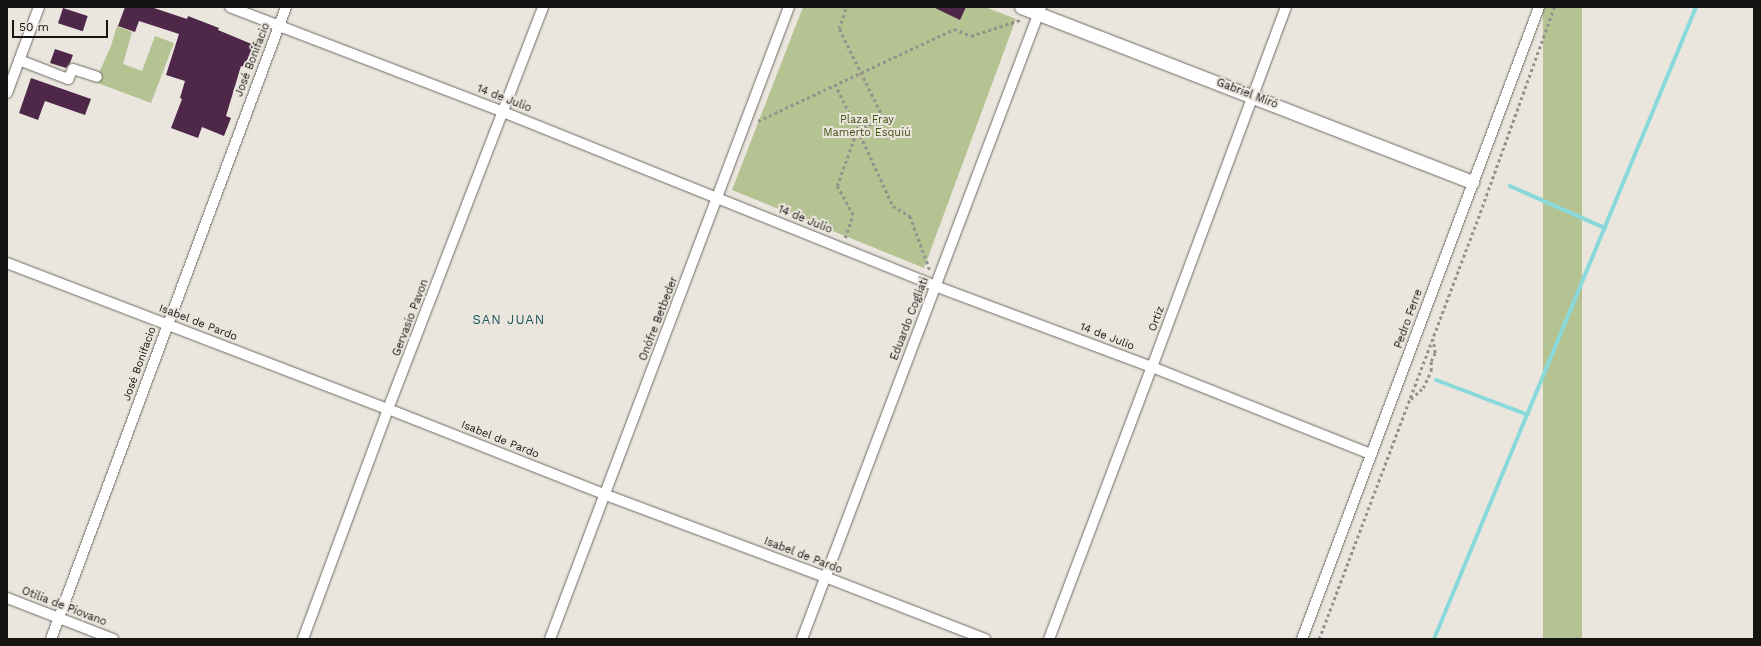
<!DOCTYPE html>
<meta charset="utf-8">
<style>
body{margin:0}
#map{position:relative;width:1761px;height:646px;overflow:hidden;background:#eae6de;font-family:"Work Sans",sans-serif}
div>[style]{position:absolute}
.green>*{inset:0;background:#b5c292;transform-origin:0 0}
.stream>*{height:4px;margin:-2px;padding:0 2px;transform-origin:2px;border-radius:2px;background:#8ad9da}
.building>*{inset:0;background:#4e2749;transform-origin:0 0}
.path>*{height:2.5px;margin-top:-1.25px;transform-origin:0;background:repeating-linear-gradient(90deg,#95928d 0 3px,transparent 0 6px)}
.roads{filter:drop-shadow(0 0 1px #6d6963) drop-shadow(0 0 1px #6d6963)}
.minor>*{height:10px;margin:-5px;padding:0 5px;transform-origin:5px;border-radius:5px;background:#fff}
.tertiary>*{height:13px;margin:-6.5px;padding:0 6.5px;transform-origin:6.5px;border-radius:6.5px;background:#fff}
span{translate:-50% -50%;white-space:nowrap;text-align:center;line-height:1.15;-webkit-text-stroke:4px #eae6de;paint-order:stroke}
.street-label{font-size:11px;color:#161412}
.park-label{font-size:11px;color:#455215}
.quarter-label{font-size:13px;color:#1c575c;letter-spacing:1px}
.frame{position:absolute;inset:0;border:8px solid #161412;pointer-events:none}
.scale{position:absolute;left:12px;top:20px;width:96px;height:18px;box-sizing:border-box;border:2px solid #161412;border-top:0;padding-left:5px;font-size:12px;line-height:14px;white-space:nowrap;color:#161412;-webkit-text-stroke:3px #eae6de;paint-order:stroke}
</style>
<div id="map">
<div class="green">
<div style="clip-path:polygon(803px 7px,985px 7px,1016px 19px,924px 268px,732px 190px)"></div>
<div style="left:1543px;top:7px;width:39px;height:675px"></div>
<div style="clip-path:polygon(117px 26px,132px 32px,123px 64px,142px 71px,155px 36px,174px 43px,151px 103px,95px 82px,111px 46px)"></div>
</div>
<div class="stream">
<div style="left:1510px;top:186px;width:104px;rotate:23.9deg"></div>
<div style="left:1436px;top:380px;width:98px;rotate:20.8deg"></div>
<div style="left:1434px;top:639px;width:684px;rotate:-67.48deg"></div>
</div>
<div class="building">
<div style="clip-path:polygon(125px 7px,151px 7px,187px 19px,188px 16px,219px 28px,218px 30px,254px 45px,244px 67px,241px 66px,226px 116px,231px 118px,224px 136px,202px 127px,198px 138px,171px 128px,182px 99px,180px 98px,185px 81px,166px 75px,179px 34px,139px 21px,135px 32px,118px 26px)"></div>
<div style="clip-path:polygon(933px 7px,966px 7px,960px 20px)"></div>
<div style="left:63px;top:8px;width:26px;height:16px;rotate:18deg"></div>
<div style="clip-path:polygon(55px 49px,73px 55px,70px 63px,66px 68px,50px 63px)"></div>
<div style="clip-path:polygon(31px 78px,91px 99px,85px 115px,45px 101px,38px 120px,19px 113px)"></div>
</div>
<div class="path">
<div style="left:835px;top:84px;width:51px;rotate:63.4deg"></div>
<div style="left:858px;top:130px;width:28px;rotate:-26deg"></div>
<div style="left:883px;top:118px;width:99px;rotate:-116.3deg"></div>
<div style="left:839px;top:29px;width:23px;rotate:-72deg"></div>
<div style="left:758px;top:121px;width:217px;rotate:-25.1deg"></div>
<div style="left:954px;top:29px;width:18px;rotate:22deg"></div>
<div style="left:971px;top:36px;width:52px;rotate:-18.1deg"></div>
<div style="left:858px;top:130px;width:84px;rotate:65.3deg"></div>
<div style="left:893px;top:206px;width:20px;rotate:30deg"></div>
<div style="left:910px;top:216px;width:58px;rotate:69.7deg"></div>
<div style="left:845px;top:238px;width:24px;rotate:-71deg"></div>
<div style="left:853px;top:215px;width:33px;rotate:-119deg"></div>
<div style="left:837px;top:186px;width:59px;rotate:-70.3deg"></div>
<div style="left:1411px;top:399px;width:16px;rotate:-43deg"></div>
<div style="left:1423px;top:388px;width:19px;rotate:-65deg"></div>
<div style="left:1431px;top:371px;width:10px;rotate:-90deg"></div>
<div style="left:1431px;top:361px;width:9px;rotate:-63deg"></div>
<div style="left:1435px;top:353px;width:13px;rotate:-99deg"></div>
<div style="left:1319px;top:639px;width:444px;rotate:-69.3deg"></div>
<div style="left:1476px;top:224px;width:231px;rotate:-70.2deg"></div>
</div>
<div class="roads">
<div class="minor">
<div style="left:230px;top:7px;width:292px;rotate:21deg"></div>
<div style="left:503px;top:112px;width:466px;rotate:21.9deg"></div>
<div style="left:935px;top:286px;width:232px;rotate:20.5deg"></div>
<div style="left:1152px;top:367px;width:236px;rotate:21.7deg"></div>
<div style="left:19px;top:60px;width:53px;rotate:21.2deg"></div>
<div style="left:68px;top:79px;width:11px;rotate:-63deg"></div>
<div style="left:73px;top:69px;width:25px;rotate:18deg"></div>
<div style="left:7px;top:93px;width:92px;rotate:-69.6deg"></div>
<div style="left:7px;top:263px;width:408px;rotate:21deg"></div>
<div style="left:388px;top:409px;width:234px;rotate:21.5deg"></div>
<div style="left:606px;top:495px;width:234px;rotate:20.5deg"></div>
<div style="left:825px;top:577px;width:172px;rotate:21.2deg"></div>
<div style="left:7px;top:598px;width:114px;rotate:21.1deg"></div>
<div style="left:51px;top:639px;width:674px;rotate:-69.6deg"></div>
<div style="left:303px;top:639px;width:245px;rotate:-69.7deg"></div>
<div style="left:388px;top:409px;width:431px;rotate:-68.9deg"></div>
<div style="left:550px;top:639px;width:676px;rotate:-69.29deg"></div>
<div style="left:802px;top:639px;width:676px;rotate:-69.29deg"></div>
<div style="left:1049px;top:639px;width:291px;rotate:-69.3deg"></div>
<div style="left:1152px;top:367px;width:384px;rotate:-69.6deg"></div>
<div style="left:1302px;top:639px;width:675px;rotate:-69.44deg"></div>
</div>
<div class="tertiary">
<div style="left:1021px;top:7px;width:484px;rotate:21.2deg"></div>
</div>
</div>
<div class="street-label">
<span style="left:253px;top:60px;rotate:-69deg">José Bonifacio</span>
<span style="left:1247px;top:94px;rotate:21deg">Gabriel Miró</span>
<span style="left:504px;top:99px;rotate:21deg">14 de Julio</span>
<span style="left:805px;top:220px;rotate:22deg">14 de Julio</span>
<span style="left:411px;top:318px;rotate:-69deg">Gervasio Pavon</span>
<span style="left:659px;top:319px;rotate:-69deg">Onófre Betbeder</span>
<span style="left:910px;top:319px;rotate:-69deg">Eduardo Cogliati</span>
<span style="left:1157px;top:319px;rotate:-70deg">Ortiz</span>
<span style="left:1409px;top:319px;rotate:-70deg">Pedro Ferre</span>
<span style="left:198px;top:323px;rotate:21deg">Isabel de Pardo</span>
<span style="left:1107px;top:337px;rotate:21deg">14 de Julio</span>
<span style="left:140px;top:364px;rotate:-70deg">José Bonifacio</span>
<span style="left:500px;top:440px;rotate:22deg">Isabel de Pardo</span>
<span style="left:803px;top:556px;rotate:21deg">Isabel de Pardo</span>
<span style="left:64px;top:607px;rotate:21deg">Otilia de Piovano</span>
</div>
<div class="park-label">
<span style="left:867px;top:127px">Plaza Fray<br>Mamerto Esquiú</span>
</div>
<div class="quarter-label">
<span style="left:509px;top:320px">SAN JUAN</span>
</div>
<div class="frame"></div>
<div class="scale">50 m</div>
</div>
